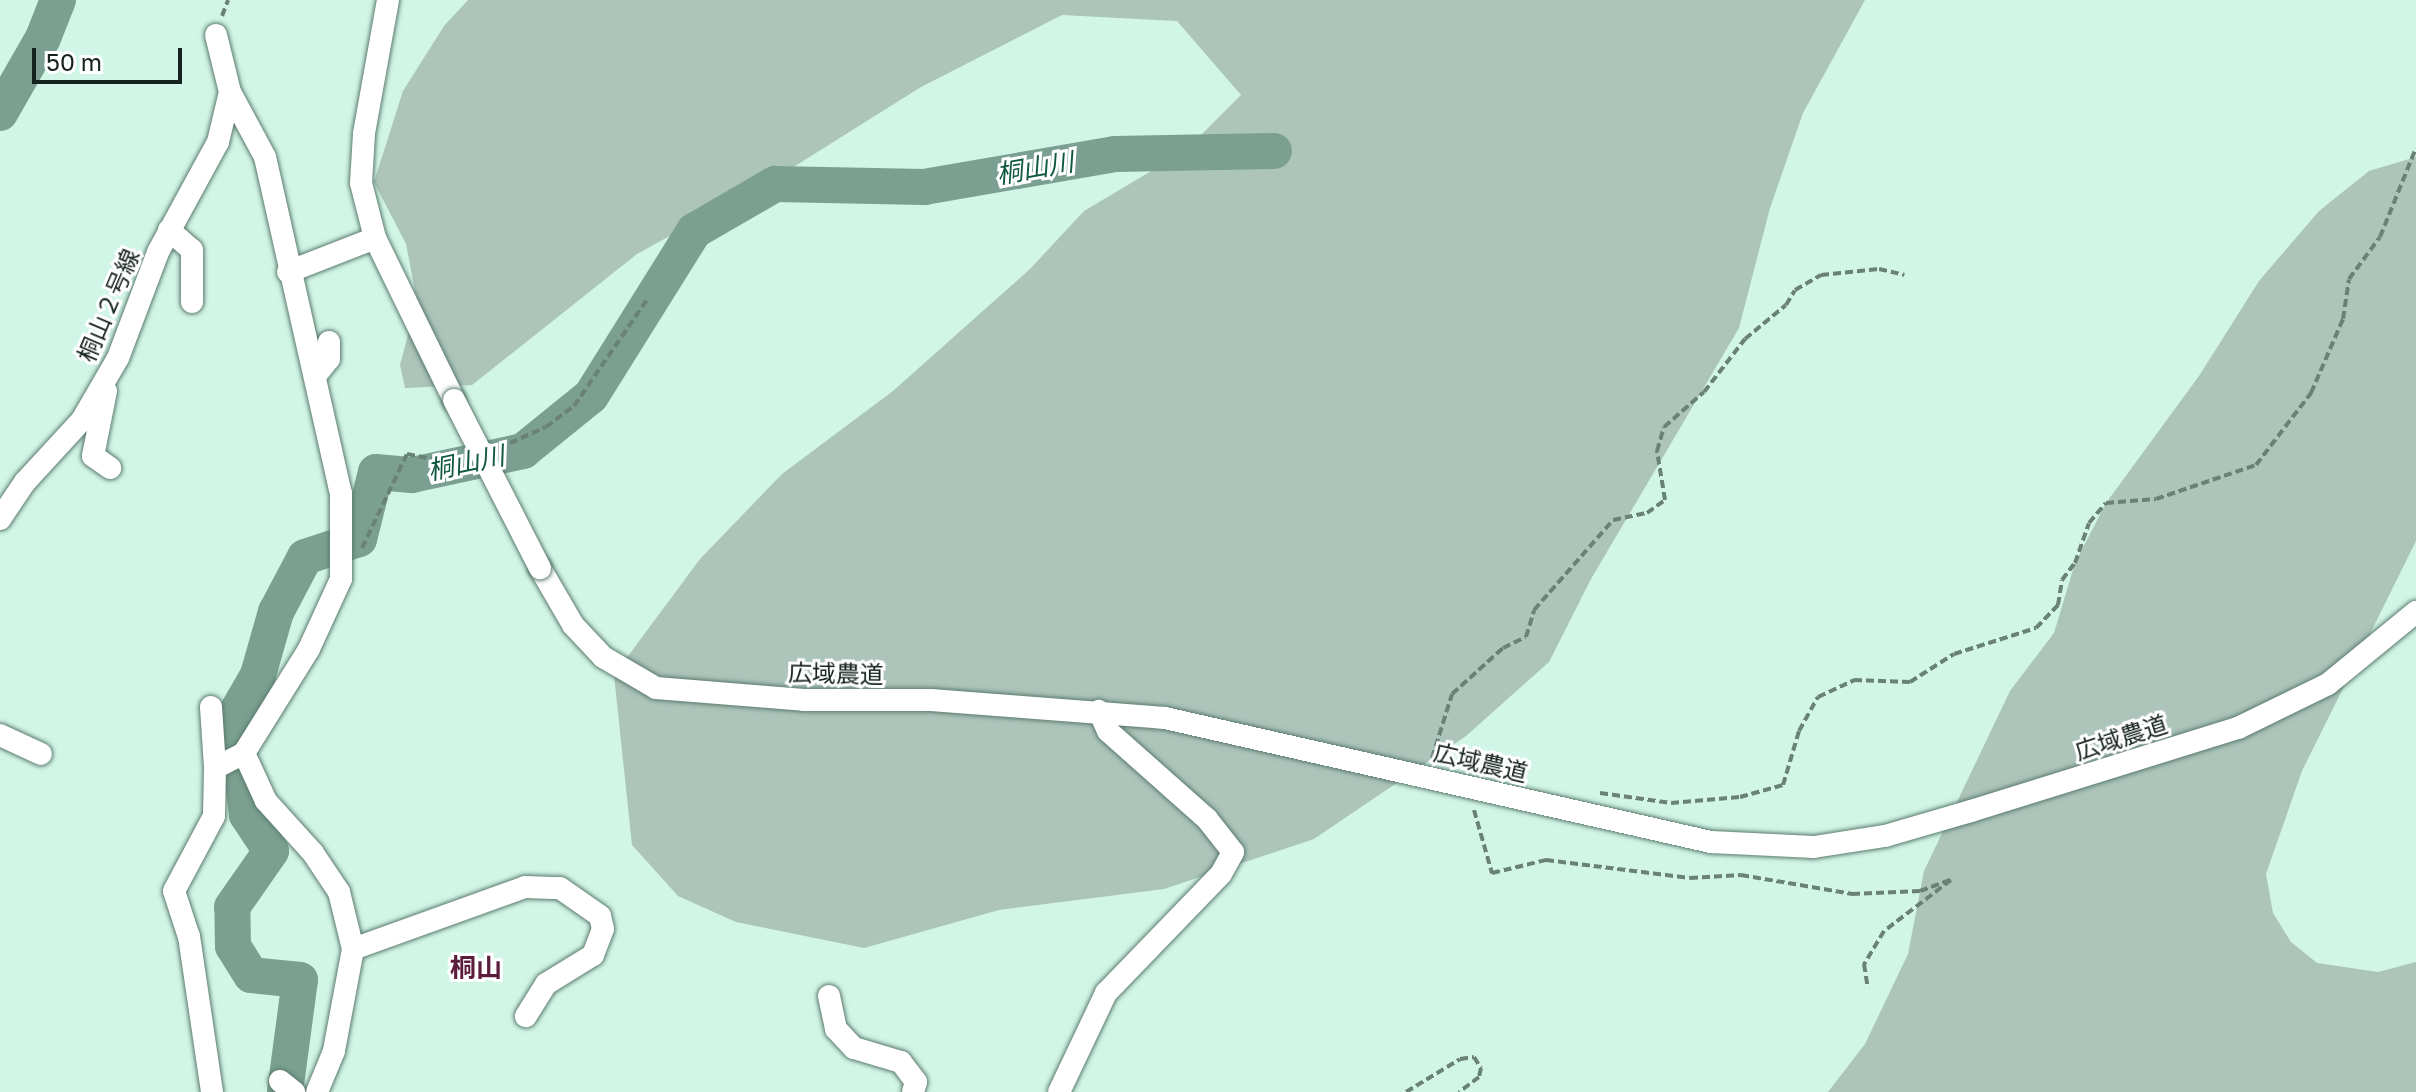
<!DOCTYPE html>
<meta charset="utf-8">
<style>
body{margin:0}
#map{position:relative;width:2416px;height:1092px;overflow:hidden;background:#d1f5e6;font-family:"Golos Text","Noto Sans JP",sans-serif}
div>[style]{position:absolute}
.green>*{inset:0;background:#acc4ba}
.river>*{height:36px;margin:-18px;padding:0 18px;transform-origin:18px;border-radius:18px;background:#7ba091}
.path>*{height:4px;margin-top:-2px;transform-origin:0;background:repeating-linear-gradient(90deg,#6a8178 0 8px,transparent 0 12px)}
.roads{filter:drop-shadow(0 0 2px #5b7b6e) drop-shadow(0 0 2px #5b7b6e)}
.minor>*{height:22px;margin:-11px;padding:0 11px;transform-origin:11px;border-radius:11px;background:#fff}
.bridges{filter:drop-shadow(0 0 2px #5b7b6e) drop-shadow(0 0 2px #5b7b6e)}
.minor-bridge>*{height:22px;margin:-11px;padding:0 11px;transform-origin:11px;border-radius:11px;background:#fff}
span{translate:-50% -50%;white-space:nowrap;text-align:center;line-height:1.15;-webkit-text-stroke:6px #fff;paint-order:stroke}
.street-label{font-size:24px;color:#15221d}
.water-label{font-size:26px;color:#115944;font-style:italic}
.neighbourhood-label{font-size:26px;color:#5c1c3b;font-weight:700}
.scale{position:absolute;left:32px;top:48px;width:150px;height:36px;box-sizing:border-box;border:4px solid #15221d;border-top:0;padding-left:10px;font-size:24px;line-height:28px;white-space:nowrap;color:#15221d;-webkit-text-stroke:6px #fff;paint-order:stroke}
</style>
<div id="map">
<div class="green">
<div style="clip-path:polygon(468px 0,1865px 0,1803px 113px,1770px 208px,1739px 328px,1591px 579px,1549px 662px,1466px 736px,1314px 839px,1164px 889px,999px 910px,864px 948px,736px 922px,678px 896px,632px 845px,614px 675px,700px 559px,782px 474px,893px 391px,1030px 269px,1084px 211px,1185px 151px,1241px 95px,1177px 21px,1062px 15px,921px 87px,784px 173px,637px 254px,472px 385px,405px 388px,400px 365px,417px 301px,406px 244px,374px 182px,403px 91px,444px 26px)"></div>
<div style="clip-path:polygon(2416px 157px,2416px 541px,2302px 771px,2266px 874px,2273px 913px,2291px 942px,2317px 963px,2378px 972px,2416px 962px,2416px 1092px,1828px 1092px,1865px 1044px,1908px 954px,1924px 871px,2010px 691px,2054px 633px,2075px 563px,2106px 503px,2199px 376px,2259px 281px,2319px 211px,2369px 171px)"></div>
</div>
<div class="river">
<div style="left:0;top:113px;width:86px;rotate:-60.2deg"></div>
<div style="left:43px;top:38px;width:41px;rotate:-68.5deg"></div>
<div style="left:285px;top:1092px;width:113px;rotate:-82.4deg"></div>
<div style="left:300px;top:980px;width:49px;rotate:-174.2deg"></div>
<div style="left:251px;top:975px;width:34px;rotate:-122deg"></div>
<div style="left:233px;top:946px;width:39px;rotate:-91deg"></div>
<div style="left:232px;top:907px;width:68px;rotate:-55.1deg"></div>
<div style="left:271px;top:851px;width:43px;rotate:-123.7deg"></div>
<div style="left:247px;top:815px;width:101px;rotate:-96.8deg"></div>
<div style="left:235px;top:715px;width:46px;rotate:-60.1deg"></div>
<div style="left:258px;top:675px;width:66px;rotate:-74.1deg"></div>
<div style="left:276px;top:612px;width:62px;rotate:-62.2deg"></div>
<div style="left:305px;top:557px;width:57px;rotate:-18.4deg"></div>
<div style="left:359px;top:539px;width:69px;rotate:-75.8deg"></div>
<div style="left:376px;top:472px;width:36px;rotate:5deg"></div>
<div style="left:412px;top:475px;width:114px;rotate:-12.2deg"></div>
<div style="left:523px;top:451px;width:87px;rotate:-39deg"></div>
<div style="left:591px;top:396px;width:195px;rotate:-58deg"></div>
<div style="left:694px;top:231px;width:94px;rotate:-30.1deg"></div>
<div style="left:775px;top:184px;width:149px;rotate:1.2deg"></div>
<div style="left:924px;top:187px;width:194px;rotate:-9.8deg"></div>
<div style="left:1115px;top:154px;width:159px;rotate:-1.1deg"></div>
</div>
<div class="path">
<div style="left:222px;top:16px;width:17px;rotate:-69deg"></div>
<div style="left:499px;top:448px;width:51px;rotate:-24.1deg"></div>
<div style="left:546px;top:427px;width:35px;rotate:-37deg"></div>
<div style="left:574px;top:406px;width:132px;rotate:-55.5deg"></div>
<div style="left:362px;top:548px;width:104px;rotate:-64.4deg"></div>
<div style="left:407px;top:454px;width:41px;rotate:11.3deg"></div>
<div style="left:447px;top:462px;width:16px;rotate:-14deg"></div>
<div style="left:1432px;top:758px;width:67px;rotate:-72.6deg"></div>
<div style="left:1452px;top:694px;width:69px;rotate:-42deg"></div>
<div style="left:1503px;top:648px;width:25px;rotate:-26deg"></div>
<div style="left:1526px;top:637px;width:28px;rotate:-73deg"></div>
<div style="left:1534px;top:610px;width:120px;rotate:-48.7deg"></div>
<div style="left:1613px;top:520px;width:35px;rotate:-12deg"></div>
<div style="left:1647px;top:513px;width:22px;rotate:-36deg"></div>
<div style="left:1665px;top:500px;width:50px;rotate:-99.3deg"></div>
<div style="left:1657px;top:451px;width:25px;rotate:-74deg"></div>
<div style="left:1664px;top:427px;width:53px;rotate:-41.2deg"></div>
<div style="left:1704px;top:392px;width:67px;rotate:-52.3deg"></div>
<div style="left:1745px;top:339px;width:53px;rotate:-39.7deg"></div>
<div style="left:1786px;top:305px;width:17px;rotate:-59deg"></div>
<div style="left:1795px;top:290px;width:30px;rotate:-30deg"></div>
<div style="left:1821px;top:275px;width:58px;rotate:-5.9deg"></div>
<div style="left:1879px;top:269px;width:26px;rotate:13deg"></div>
<div style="left:1600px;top:793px;width:72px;rotate:8deg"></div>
<div style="left:1671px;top:803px;width:69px;rotate:-5deg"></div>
<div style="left:1740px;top:797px;width:45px;rotate:-15.6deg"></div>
<div style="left:1783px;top:785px;width:56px;rotate:-73.5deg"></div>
<div style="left:1799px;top:731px;width:39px;rotate:-61deg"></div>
<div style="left:1818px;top:697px;width:40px;rotate:-25deg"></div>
<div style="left:1854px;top:680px;width:56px;rotate:2deg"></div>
<div style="left:1910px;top:682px;width:52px;rotate:-32.5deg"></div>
<div style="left:1954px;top:654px;width:86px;rotate:-17.6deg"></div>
<div style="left:2036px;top:628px;width:32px;rotate:-46deg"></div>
<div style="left:2058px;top:605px;width:25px;rotate:-81deg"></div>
<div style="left:2062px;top:580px;width:21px;rotate:-53deg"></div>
<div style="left:2075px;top:563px;width:42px;rotate:-70.7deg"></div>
<div style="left:2089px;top:523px;width:26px;rotate:-50deg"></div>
<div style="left:2106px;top:503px;width:50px;rotate:-4.6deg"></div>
<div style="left:2156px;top:499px;width:106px;rotate:-18.8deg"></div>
<div style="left:2256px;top:465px;width:91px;rotate:-52.6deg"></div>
<div style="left:2311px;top:393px;width:81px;rotate:-66.6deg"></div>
<div style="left:2343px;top:319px;width:40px;rotate:-81.5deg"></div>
<div style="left:2349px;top:279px;width:52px;rotate:-53.6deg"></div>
<div style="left:2380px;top:237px;width:96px;rotate:-68deg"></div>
<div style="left:1474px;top:810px;width:66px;rotate:74.1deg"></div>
<div style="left:1492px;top:873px;width:56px;rotate:-13.5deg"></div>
<div style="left:1546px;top:860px;width:145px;rotate:7.1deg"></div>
<div style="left:1690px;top:878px;width:51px;rotate:-3.4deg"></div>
<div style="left:1741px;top:875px;width:113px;rotate:9.7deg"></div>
<div style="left:1852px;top:894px;width:68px;rotate:-2.5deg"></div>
<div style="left:1920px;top:891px;width:33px;rotate:-20deg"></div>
<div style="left:1951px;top:880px;width:84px;rotate:142.7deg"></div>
<div style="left:1884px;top:931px;width:39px;rotate:121deg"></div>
<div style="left:1864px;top:964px;width:24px;rotate:81deg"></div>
<div style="left:1406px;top:1092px;width:63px;rotate:-31.4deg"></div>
<div style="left:1460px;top:1059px;width:14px;rotate:-8deg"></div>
<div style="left:1474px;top:1057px;width:13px;rotate:58deg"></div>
<div style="left:1481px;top:1068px;width:9px;rotate:103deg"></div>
<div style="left:1479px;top:1077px;width:25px;rotate:143deg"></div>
</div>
<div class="roads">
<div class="minor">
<div style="left:388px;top:0;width:136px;rotate:100.2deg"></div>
<div style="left:364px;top:134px;width:49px;rotate:93.5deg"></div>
<div style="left:361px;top:183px;width:57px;rotate:75.7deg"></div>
<div style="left:375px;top:238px;width:180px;rotate:64deg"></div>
<div style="left:216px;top:35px;width:59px;rotate:76.2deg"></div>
<div style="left:230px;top:92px;width:74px;rotate:61.7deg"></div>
<div style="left:265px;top:157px;width:344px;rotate:77.3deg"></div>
<div style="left:341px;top:493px;width:86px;rotate:90deg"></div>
<div style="left:341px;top:579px;width:77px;rotate:114.6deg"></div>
<div style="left:309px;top:649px;width:123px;rotate:122deg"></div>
<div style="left:244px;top:753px;width:53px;rotate:65.4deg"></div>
<div style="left:266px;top:801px;width:70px;rotate:47.9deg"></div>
<div style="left:313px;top:853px;width:47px;rotate:56.3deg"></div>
<div style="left:339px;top:892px;width:59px;rotate:76.2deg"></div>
<div style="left:353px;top:949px;width:104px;rotate:100.6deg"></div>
<div style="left:334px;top:1051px;width:44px;rotate:112.5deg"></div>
<div style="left:169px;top:230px;width:30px;rotate:41deg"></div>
<div style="left:192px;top:250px;width:52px;rotate:90deg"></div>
<div style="left:288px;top:272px;width:93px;rotate:-21.3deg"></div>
<div style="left:315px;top:376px;width:22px;rotate:-51deg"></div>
<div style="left:329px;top:359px;width:17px;rotate:-90deg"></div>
<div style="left:106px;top:391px;width:66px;rotate:101.3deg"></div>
<div style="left:93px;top:456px;width:21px;rotate:35deg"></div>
<div style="left:0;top:519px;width:45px;rotate:-56deg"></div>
<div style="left:25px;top:482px;width:84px;rotate:-47.4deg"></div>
<div style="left:82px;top:420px;width:72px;rotate:-59.9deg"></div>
<div style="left:118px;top:358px;width:113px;rotate:-69.3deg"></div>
<div style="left:158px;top:252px;width:125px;rotate:-61.4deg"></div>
<div style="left:218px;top:142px;width:51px;rotate:-76.5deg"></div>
<div style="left:540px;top:568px;width:66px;rotate:59.9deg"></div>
<div style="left:573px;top:625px;width:44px;rotate:46.8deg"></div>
<div style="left:603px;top:657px;width:61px;rotate:30.3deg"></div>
<div style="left:656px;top:688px;width:148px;rotate:4.6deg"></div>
<div style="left:804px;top:700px;width:127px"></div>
<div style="left:931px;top:700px;width:235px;rotate:4.4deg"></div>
<div style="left:1165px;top:718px;width:560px;rotate:12.8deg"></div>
<div style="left:1711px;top:842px;width:103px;rotate:2.8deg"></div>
<div style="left:1814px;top:847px;width:72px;rotate:-8.8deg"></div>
<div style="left:1885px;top:836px;width:90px;rotate:-16.2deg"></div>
<div style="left:1971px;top:811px;width:280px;rotate:-17.3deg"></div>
<div style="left:2238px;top:728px;width:100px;rotate:-26.1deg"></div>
<div style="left:2328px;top:684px;width:114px;rotate:-39.3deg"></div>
<div style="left:211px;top:707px;width:61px;rotate:86.2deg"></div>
<div style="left:0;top:735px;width:45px;rotate:24.9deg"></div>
<div style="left:353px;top:949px;width:183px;rotate:-19.8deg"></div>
<div style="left:525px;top:887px;width:35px;rotate:2deg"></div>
<div style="left:560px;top:888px;width:49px;rotate:35deg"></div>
<div style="left:600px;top:916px;width:13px;rotate:77deg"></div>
<div style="left:603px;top:929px;width:28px;rotate:111deg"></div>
<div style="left:593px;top:955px;width:55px;rotate:148.3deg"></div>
<div style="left:546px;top:984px;width:38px;rotate:122deg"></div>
<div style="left:829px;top:996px;width:34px;rotate:78deg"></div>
<div style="left:836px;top:1029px;width:26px;rotate:47deg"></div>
<div style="left:854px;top:1048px;width:49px;rotate:16.6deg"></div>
<div style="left:901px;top:1062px;width:25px;rotate:53deg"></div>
<div style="left:916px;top:1082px;width:10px;rotate:107deg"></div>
<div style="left:280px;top:1081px;width:18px;rotate:38deg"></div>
<div style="left:212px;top:1092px;width:157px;rotate:-98.4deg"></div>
<div style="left:189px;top:937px;width:48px;rotate:-108.1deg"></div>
<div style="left:174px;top:891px;width:85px;rotate:-61.9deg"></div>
<div style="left:214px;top:816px;width:48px;rotate:-88.8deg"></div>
<div style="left:215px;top:768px;width:33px;rotate:-27deg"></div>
<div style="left:1059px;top:1092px;width:110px;rotate:-64.6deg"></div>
<div style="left:1106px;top:993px;width:165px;rotate:-46deg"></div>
<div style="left:1221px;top:874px;width:25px;rotate:-61deg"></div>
<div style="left:1233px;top:852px;width:42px;rotate:-128.2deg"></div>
<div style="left:1207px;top:819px;width:132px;rotate:-138.4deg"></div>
<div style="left:1108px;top:731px;width:22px;rotate:-114deg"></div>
</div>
</div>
<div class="bridges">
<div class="minor-bridge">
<div style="left:454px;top:400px;width:189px;rotate:62.9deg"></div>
</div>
</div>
<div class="street-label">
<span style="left:108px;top:305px;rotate:-67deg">桐山２号線</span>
<span style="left:836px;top:673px;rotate:1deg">広域農道</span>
<span style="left:2121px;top:737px;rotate:-18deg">広域農道</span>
<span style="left:1481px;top:762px;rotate:13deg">広域農道</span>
</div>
<div class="water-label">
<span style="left:1035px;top:168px;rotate:-10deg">桐山川</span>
<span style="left:466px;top:463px;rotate:-12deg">桐山川</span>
</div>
<div class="neighbourhood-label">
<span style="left:476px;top:968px">桐山</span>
</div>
<div class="scale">50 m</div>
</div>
